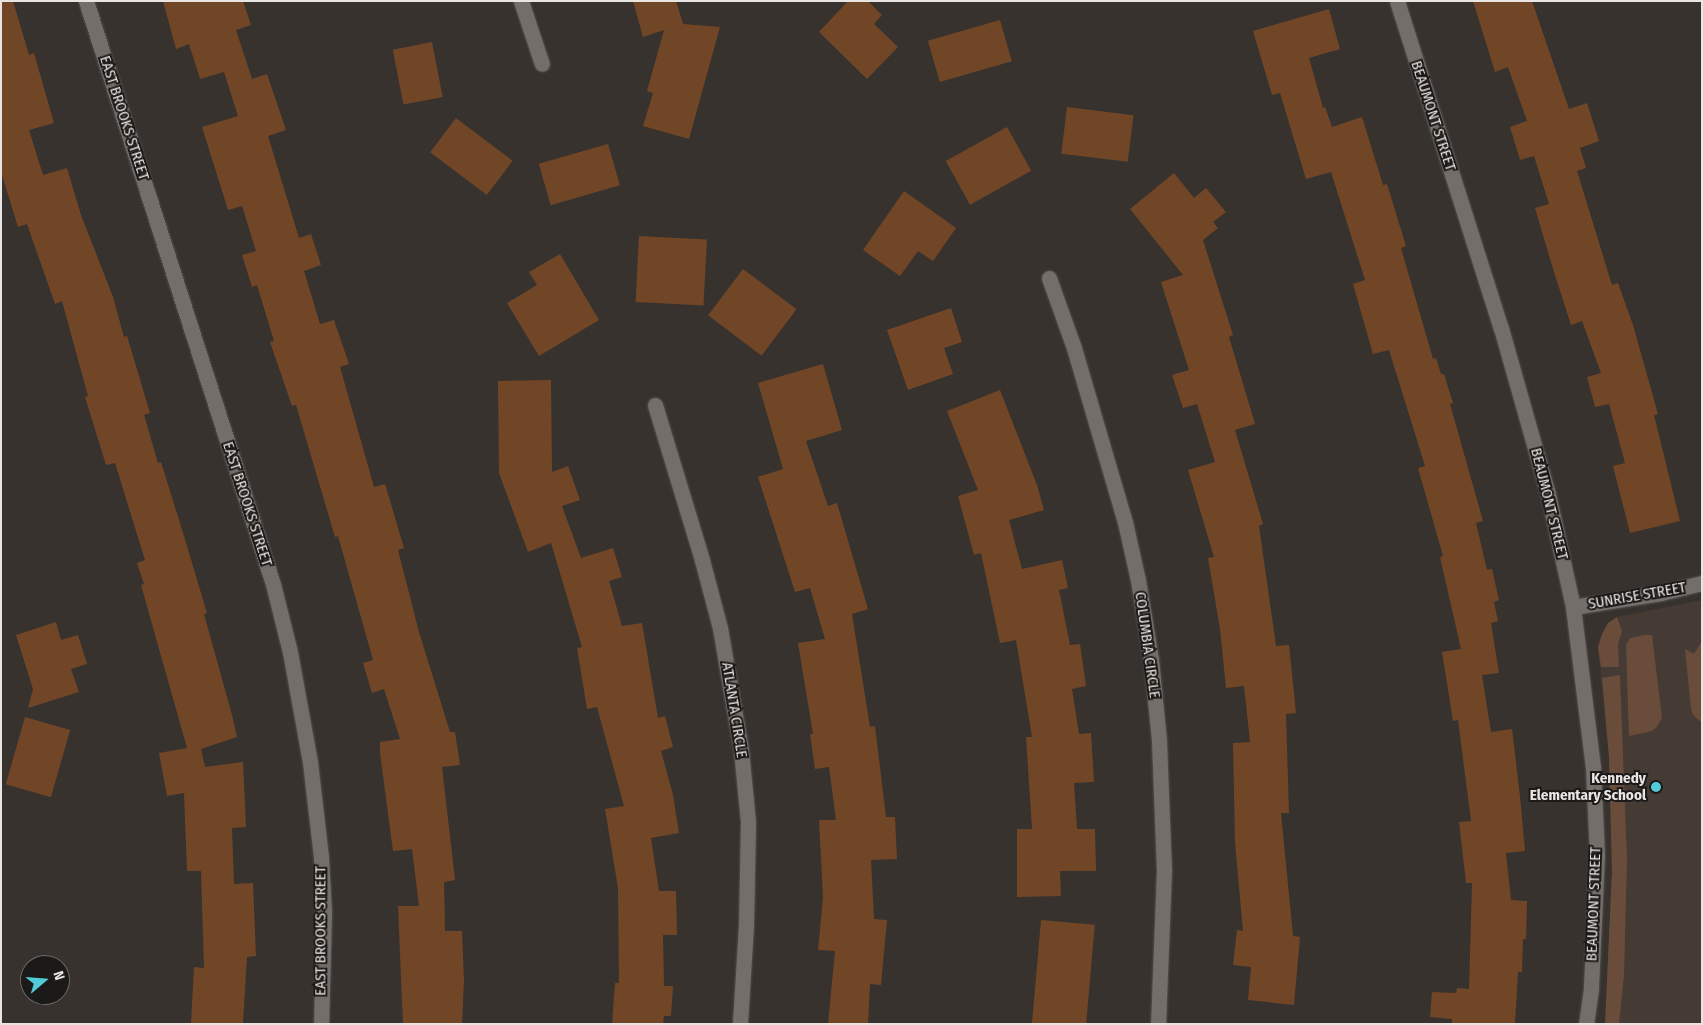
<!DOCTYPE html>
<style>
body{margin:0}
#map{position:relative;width:1703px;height:1025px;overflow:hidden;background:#37322e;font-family:"Fira Sans Condensed",sans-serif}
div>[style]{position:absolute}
.built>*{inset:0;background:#453a34}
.green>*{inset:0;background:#694d3a}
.building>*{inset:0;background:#714627;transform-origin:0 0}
.roads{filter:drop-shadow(0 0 1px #534f4b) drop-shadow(0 0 1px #534f4b)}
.minor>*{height:15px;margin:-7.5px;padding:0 7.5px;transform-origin:7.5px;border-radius:7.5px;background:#746e6a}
.dots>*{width:14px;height:14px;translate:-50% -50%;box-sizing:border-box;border:2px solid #1c1a18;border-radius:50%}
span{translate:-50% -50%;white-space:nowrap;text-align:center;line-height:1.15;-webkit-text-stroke:4px #1c1a18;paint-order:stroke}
.street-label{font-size:15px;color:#e8e5e3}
.poi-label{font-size:15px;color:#e8e5e3;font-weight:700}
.right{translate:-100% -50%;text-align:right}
.frame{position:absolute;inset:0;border:2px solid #e8e5e3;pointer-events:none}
.north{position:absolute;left:20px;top:955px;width:50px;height:50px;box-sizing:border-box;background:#1c1a18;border:1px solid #6e6b69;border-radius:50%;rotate:72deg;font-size:14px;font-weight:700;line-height:20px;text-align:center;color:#e8e5e3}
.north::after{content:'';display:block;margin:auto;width:18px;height:22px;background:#52cbd9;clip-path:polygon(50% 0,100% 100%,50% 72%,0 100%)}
</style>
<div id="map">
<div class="built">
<div style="clip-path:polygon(1702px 600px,1702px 1024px,1605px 1024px,1612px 871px,1609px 757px,1598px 647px,1602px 634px,1608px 623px,1617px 617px)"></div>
</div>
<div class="green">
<div style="clip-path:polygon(1617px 617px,1622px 631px,1618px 644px,1619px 667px,1601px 667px,1598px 647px,1602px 634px,1608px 623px)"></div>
<div style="clip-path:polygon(1644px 635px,1652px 635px,1662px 718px,1657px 727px,1652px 731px,1629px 736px,1626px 645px,1630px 638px)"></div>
<div style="clip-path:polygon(1702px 641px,1702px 723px,1693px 715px,1691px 709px,1685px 649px,1694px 654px)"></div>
<div style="clip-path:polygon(1620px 675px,1627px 859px,1624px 975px,1619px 1024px,1605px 1024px,1612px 871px,1609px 757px,1602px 678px)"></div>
</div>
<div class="building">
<div style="clip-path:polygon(1px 1px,13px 1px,29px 55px,34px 53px,54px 123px,29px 130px,43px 175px,67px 168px,81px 215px,113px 297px,124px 337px,127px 336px,150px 413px,144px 415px,158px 463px,161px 462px,184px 536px,207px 613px,204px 614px,232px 715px,237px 737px,201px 749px,205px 767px,243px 762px,246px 827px,232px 828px,234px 884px,253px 883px,256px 956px,247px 957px,243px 1024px,191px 1024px,194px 967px,204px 968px,201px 871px,187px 871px,184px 793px,167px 796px,159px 753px,187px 748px,141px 585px,144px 584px,137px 563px,145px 560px,115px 463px,106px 465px,85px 397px,88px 396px,62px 301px,55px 304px,27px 224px,18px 227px,1px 172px)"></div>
<div style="clip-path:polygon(163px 1px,243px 1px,251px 25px,236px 30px,252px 79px,267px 74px,286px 130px,268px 136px,299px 238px,311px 234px,321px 265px,304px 271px,320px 324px,334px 320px,349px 364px,340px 367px,374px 487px,385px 484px,404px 548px,398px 550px,419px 632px,450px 732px,455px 732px,460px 765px,442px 767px,455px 880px,444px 882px,445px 931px,462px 931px,464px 980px,462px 1024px,403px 1024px,398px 906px,419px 906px,412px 849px,393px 851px,380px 753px,380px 742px,400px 739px,384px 689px,372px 693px,363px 663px,373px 660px,338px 536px,335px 537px,296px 405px,292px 406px,270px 342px,274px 341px,257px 285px,252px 287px,242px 255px,256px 251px,242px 206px,228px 210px,202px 127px,238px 116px,224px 72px,200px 79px,189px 44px,176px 49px)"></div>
<div style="clip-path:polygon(633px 1px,676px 1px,683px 24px,720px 27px,689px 139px,643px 126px,653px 93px,647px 91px,664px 30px,643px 37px)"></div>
<div style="clip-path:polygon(848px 1px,868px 1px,882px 15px,874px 24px,898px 47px,867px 79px,819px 32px)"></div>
<div style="clip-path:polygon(1473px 1px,1532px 1px,1569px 109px,1587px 103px,1599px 141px,1580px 148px,1586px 168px,1577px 171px,1612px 285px,1618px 283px,1633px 325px,1658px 414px,1654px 415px,1680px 521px,1630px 533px,1613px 466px,1625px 463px,1609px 404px,1595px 407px,1587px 377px,1601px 373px,1582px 321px,1571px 325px,1553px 269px,1535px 208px,1549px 204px,1534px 156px,1520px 160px,1510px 127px,1527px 121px,1508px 67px,1495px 72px)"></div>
<div style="clip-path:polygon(1329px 9px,1340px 49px,1309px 58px,1323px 108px,1325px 107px,1332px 127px,1362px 117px,1383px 185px,1387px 184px,1406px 246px,1401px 248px,1433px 359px,1436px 358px,1441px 374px,1444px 374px,1453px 403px,1450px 404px,1483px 521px,1476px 523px,1487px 570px,1492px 569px,1499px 600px,1494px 602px,1498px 621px,1491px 623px,1499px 673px,1482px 675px,1491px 732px,1512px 729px,1520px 796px,1525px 851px,1506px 853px,1511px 900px,1527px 901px,1526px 939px,1523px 939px,1522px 972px,1518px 972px,1515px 1024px,1452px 1024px,1452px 1019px,1430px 1017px,1432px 992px,1456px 993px,1457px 988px,1469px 989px,1472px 883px,1466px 883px,1459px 822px,1471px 821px,1458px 720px,1453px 721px,1442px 652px,1461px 649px,1440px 557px,1443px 556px,1418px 468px,1425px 466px,1389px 350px,1373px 354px,1353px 284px,1365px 280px,1331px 172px,1306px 179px,1280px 93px,1272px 95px,1253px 31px)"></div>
<div style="left:1000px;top:20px;width:43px;height:75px;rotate:74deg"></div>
<div style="left:432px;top:42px;width:56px;height:40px;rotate:79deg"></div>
<div style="left:1067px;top:107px;width:67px;height:47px;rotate:7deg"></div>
<div style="left:456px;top:118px;width:71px;height:43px;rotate:37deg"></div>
<div style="left:1007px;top:127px;width:50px;height:70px;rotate:61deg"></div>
<div style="left:608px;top:144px;width:43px;height:72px;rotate:74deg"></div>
<div style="clip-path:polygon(1174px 173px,1194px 198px,1206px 188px,1226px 212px,1213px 222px,1218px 228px,1203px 240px,1233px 335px,1229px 337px,1255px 424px,1235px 430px,1263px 524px,1259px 526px,1276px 646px,1289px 645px,1296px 713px,1286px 714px,1289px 813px,1281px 813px,1293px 936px,1300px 937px,1294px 1005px,1248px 1000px,1251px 967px,1233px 965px,1237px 930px,1243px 931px,1235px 843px,1233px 743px,1250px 742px,1244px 686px,1226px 688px,1220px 629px,1208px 558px,1214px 557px,1188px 470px,1215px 462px,1197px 404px,1183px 408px,1172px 375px,1189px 370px,1161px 282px,1183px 275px,1130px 209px)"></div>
<div style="clip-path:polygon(904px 191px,956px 228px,933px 261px,918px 251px,900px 276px,863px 250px)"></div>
<div style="left:639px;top:236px;width:68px;height:66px;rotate:3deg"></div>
<div style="clip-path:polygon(560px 254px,599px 320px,539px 356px,507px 303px,537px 285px,529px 272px)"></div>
<div style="left:743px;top:269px;width:67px;height:58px;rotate:37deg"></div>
<div style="clip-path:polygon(951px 308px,962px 342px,944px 348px,953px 374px,908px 390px,887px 330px)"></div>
<div style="clip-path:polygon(823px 364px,842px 430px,806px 441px,828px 506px,837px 503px,868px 609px,852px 614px,870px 727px,875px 726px,886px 817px,895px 817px,897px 859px,871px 860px,874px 919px,887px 920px,881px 985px,870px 984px,868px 1024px,828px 1024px,835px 951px,818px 950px,823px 897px,819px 820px,836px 820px,829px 767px,815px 769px,810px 734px,813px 734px,798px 643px,825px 639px,810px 588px,795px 592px,758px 477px,783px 469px,758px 383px)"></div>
<div style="clip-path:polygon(551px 380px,552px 472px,568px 466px,580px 500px,562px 506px,581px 558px,613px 548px,622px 577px,609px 581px,622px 626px,642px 623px,658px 718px,665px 716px,673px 747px,661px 751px,673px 795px,679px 833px,651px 838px,659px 891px,676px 891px,677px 935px,663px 935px,664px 986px,673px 986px,671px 1016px,664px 1016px,663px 1024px,612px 1024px,615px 983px,619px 983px,618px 888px,605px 809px,624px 806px,597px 707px,587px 709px,577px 648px,582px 647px,551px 543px,528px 552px,499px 473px,498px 381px)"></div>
<div style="clip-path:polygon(1000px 390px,1037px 485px,1044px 510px,1009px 520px,1022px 569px,1062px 560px,1068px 588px,1059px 590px,1070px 645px,1080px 644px,1086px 686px,1072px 689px,1079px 734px,1091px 733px,1094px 782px,1074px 783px,1077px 829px,1095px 829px,1096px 871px,1060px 871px,1061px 896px,1017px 897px,1017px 829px,1032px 829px,1026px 737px,1032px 737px,1016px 640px,1000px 643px,981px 553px,974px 555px,958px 496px,978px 490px,947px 411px)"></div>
<div style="clip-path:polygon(56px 622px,61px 640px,78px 635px,87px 664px,71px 669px,79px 692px,28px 708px,33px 689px,16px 635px)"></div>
<div style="left:25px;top:717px;width:47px;height:70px;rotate:16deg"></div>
<div style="left:1041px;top:920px;width:54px;height:104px;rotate:5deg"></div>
</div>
<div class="roads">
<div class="minor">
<div style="left:86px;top:1px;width:612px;rotate:72.22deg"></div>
<div style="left:273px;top:584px;width:70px;rotate:76deg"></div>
<div style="left:290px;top:652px;width:112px;rotate:79.7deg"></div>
<div style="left:310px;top:762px;width:96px;rotate:83.4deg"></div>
<div style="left:321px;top:857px;width:56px;rotate:86.9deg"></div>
<div style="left:324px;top:913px;width:111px;rotate:91.5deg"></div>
<div style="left:521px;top:1px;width:66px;rotate:71.6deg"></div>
<div style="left:1397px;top:1px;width:343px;rotate:72.4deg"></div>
<div style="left:1501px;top:328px;width:173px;rotate:74.2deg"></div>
<div style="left:1548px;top:494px;width:116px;rotate:77.5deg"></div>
<div style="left:1573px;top:607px;width:161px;rotate:82.9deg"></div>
<div style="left:1593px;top:767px;width:88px;rotate:87.4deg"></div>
<div style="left:1597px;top:855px;width:134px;rotate:92.6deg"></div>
<div style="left:1591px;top:989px;width:35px;rotate:98deg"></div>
<div style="left:1049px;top:278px;width:74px;rotate:70.3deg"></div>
<div style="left:1074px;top:348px;width:181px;rotate:73.7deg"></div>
<div style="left:1125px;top:522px;width:59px;rotate:77.4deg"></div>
<div style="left:1138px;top:580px;width:80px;rotate:80.7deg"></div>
<div style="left:1151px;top:659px;width:82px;rotate:84.4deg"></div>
<div style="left:1159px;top:741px;width:129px;rotate:87.8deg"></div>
<div style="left:1164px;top:870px;width:154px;rotate:92.2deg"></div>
<div style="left:655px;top:405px;width:162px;rotate:73.1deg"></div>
<div style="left:702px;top:560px;width:70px;rotate:75.2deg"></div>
<div style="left:720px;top:628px;width:124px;rotate:80.2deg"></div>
<div style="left:741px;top:750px;width:72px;rotate:84.4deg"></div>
<div style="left:748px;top:822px;width:103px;rotate:91.1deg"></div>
<div style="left:746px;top:925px;width:99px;rotate:93.5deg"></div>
<div style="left:1573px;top:607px;width:89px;rotate:-9deg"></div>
<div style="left:1661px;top:593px;width:42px;rotate:-13.7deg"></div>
</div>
</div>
<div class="dots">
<div style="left:1656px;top:787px;background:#52cbd9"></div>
</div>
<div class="street-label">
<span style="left:1433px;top:116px;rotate:72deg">BEAUMONT STREET</span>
<span style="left:124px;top:118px;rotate:72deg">EAST BROOKS STREET</span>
<span style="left:247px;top:504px;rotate:72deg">EAST BROOKS STREET</span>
<span style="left:1549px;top:504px;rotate:76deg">BEAUMONT STREET</span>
<span style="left:1637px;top:596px;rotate:-10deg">SUNRISE STREET</span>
<span style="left:1147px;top:645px;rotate:82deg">COLUMBIA CIRCLE</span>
<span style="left:734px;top:710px;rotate:81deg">ATLANTA CIRCLE</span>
<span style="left:1594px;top:904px;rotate:-88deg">BEAUMONT STREET</span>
<span style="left:321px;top:931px;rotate:-90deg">EAST BROOKS STREET</span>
</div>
<div class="poi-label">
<span class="right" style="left:1646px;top:787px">Kennedy<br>Elementary School</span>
</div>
<div class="frame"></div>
<div class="north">N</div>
</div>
